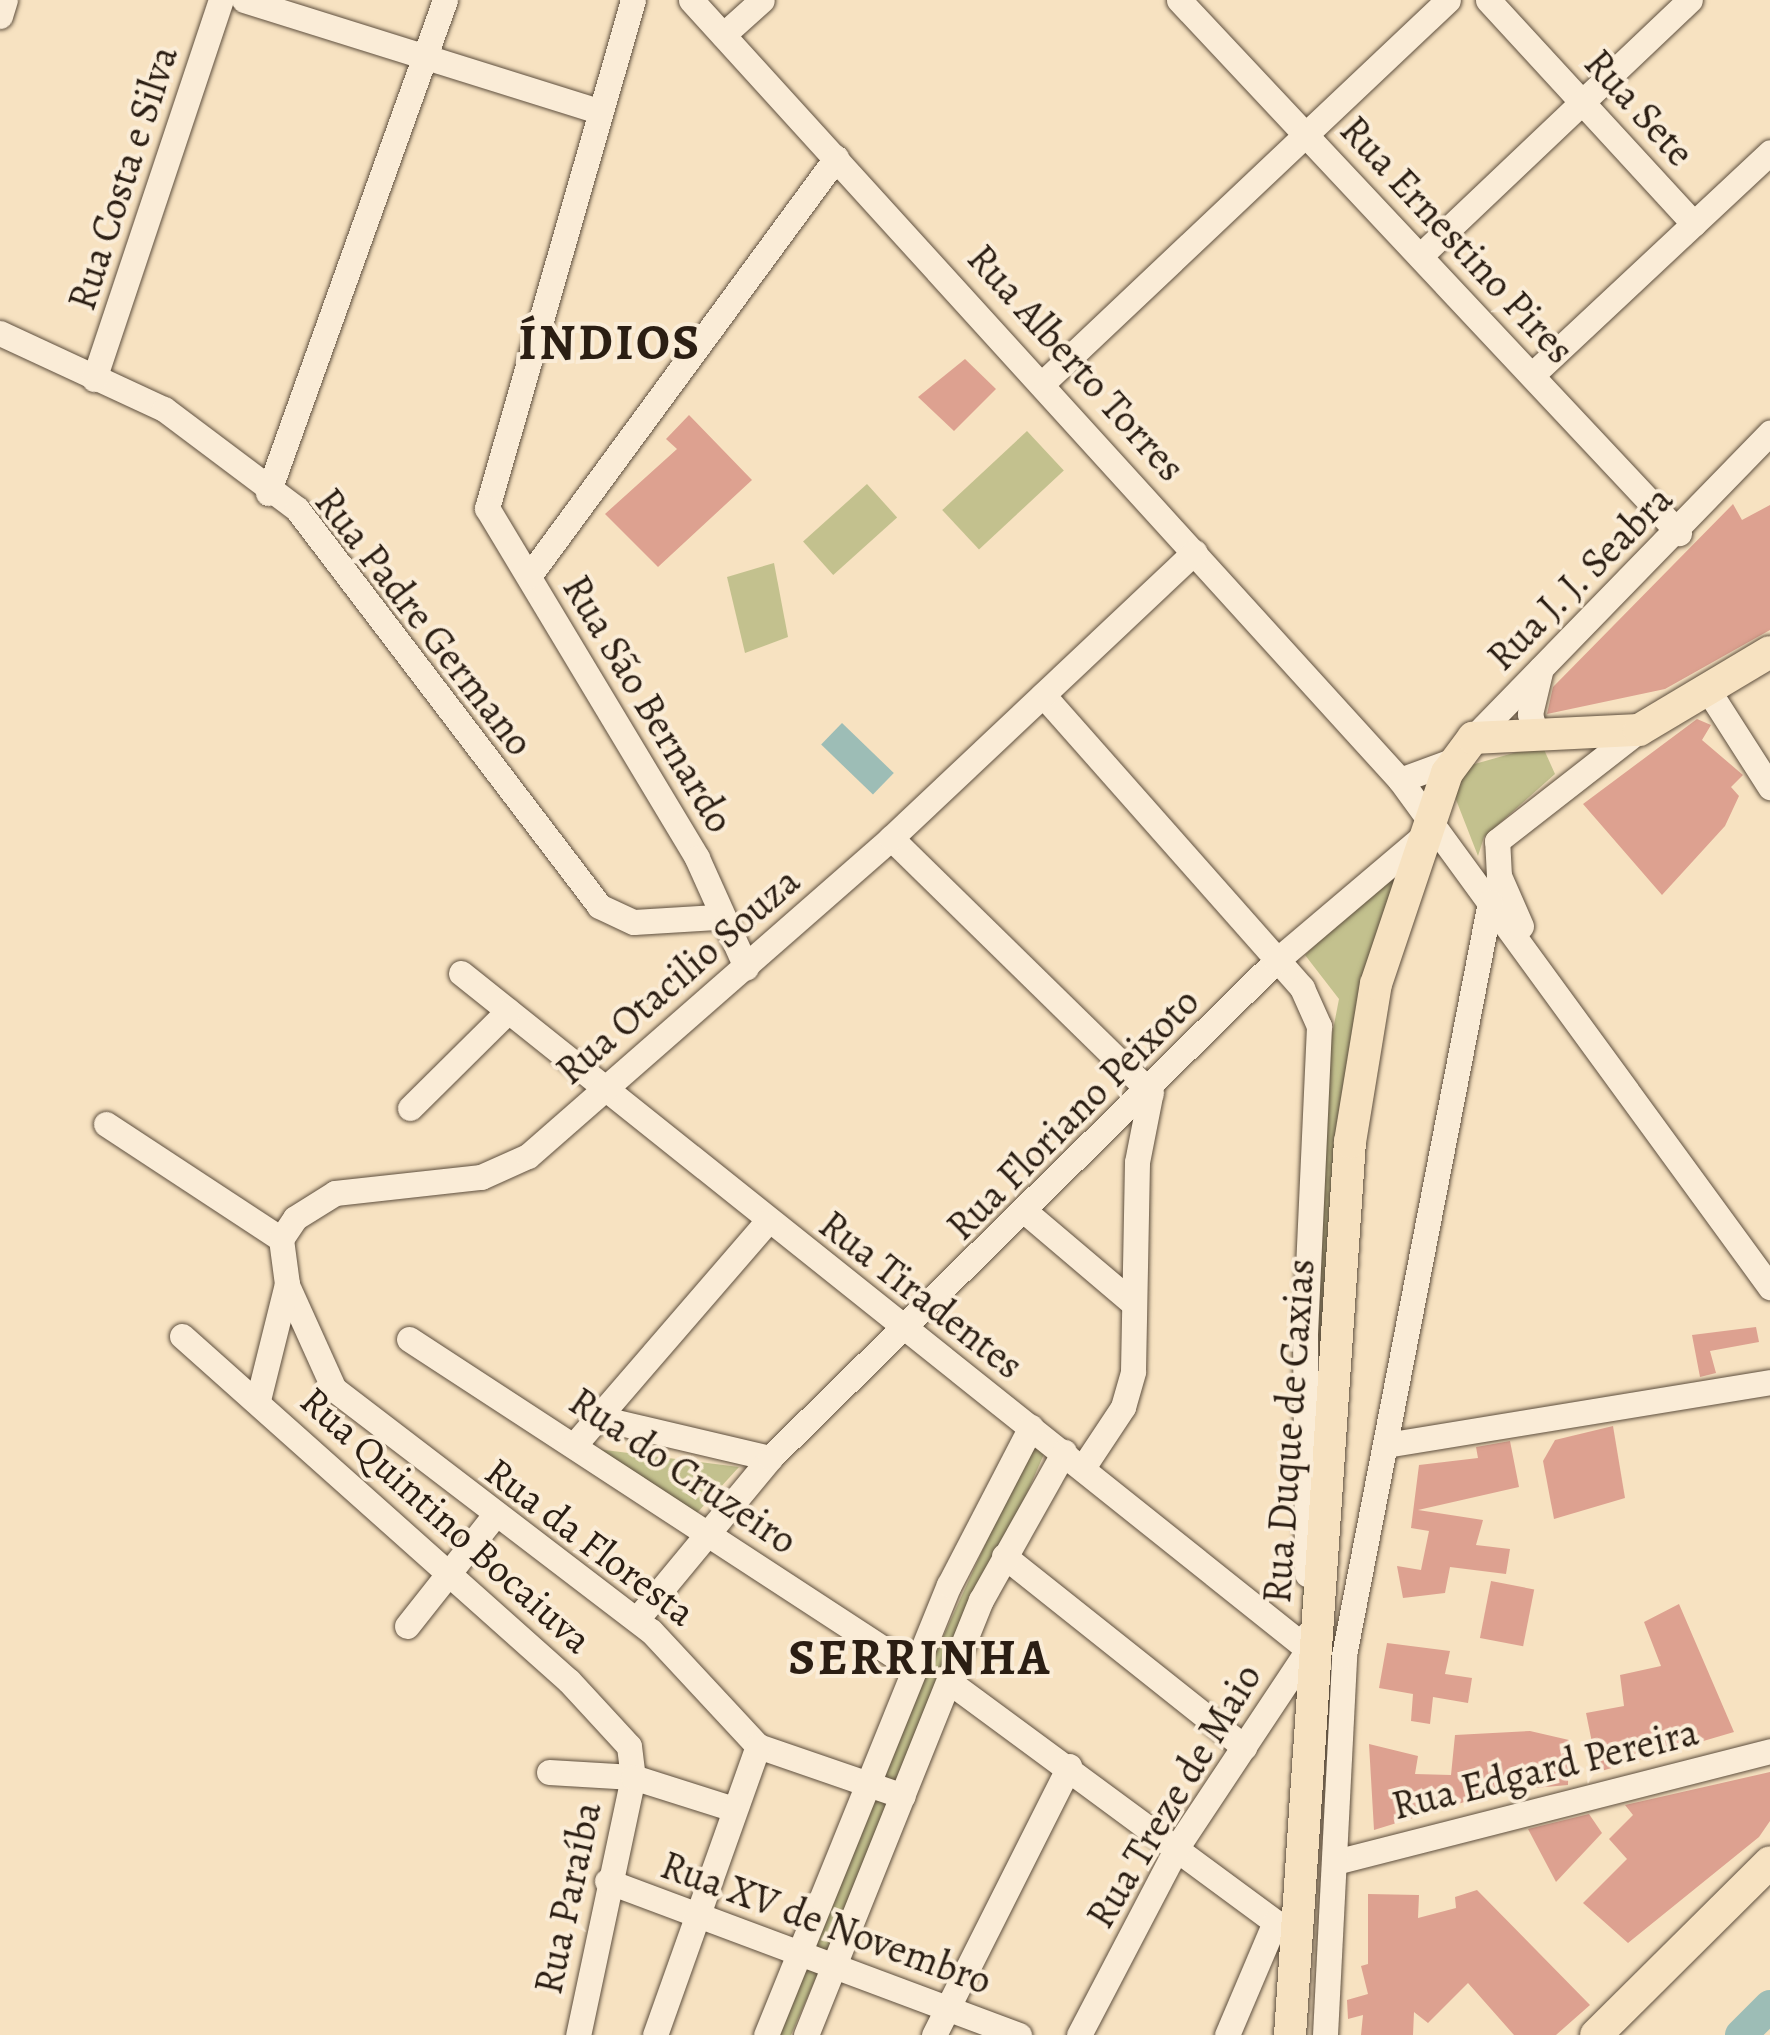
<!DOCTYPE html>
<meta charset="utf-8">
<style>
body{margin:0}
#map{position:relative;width:1770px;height:2035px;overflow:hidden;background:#f7e2c1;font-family:Alegreya,serif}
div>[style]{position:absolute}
.green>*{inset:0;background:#c3c18e;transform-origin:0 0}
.water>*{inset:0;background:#9dbdb6;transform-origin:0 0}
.river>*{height:32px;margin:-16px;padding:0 16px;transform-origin:16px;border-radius:16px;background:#9dbdb6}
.building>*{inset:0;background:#dda190;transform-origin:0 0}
.roads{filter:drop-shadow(0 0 2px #5e4f3e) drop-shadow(0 0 2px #5e4f3e)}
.minor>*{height:25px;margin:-12.5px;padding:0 12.5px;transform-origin:12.5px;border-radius:12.5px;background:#faecd7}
.major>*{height:32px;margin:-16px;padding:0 16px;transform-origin:16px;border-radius:16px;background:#f7e2c1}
span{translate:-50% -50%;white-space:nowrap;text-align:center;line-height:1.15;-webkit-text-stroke:8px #faecd7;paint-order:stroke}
.street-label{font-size:40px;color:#2b1e13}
.district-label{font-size:50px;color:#2b1e13;font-weight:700;letter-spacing:2.5px}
</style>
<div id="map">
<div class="green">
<div style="left:1027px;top:431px;width:54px;height:116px;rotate:47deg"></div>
<div style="left:867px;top:484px;width:45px;height:86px;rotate:48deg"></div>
<div style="clip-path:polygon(774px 563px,788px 637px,745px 653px,727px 577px)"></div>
<div style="clip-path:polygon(1542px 745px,1555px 774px,1484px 837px,1478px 856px,1453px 792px,1464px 767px)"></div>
<div style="clip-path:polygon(1414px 870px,1367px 993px,1315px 1612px,1302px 1612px,1325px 1071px,1339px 999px,1305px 955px,1391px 873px)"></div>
<div style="clip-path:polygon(1031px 1444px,1044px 1454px,791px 2035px,776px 2035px,849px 1843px)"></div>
<div style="clip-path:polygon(597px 1449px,739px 1467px,696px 1514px)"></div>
</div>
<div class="water">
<div style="left:842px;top:723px;width:72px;height:30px;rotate:44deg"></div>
</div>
<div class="river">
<div style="left:1741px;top:2035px;width:41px;rotate:-45deg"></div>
</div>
<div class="building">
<div style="clip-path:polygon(965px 359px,996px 389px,954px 431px,918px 397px)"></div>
<div style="clip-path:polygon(689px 415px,752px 480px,658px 567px,605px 514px,677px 449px,666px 439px)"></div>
<div style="clip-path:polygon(1733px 504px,1742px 520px,1770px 505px,1770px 630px,1665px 689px,1547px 714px,1553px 687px)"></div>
<div style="clip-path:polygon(1697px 719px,1711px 725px,1702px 740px,1743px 775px,1731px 787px,1739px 796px,1725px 826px,1662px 895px,1583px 804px)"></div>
<div style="clip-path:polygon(1756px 1327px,1759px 1342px,1710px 1351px,1716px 1373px,1700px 1377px,1692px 1335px)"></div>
<div style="clip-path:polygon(1613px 1426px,1625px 1498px,1554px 1519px,1543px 1461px,1555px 1440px)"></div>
<div style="clip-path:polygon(1510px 1441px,1519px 1487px,1418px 1510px,1483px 1520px,1476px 1545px,1510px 1549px,1506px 1574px,1450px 1567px,1445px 1593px,1403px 1598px,1397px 1566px,1421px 1570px,1429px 1531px,1411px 1528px,1419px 1465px,1478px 1458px,1476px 1447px)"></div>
<div style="left:1491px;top:1581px;width:44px;height:58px;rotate:11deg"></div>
<div style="clip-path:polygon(1679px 1604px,1734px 1732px,1598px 1772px,1586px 1713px,1624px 1706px,1620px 1675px,1661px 1666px,1644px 1622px)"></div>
<div style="clip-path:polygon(1387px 1643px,1450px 1651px,1445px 1674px,1472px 1678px,1468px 1703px,1433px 1697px,1430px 1724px,1411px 1721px,1413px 1694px,1379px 1688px)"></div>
<div style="clip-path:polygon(1530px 1731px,1569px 1740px,1568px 1785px,1500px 1791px,1374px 1830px,1369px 1744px,1418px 1756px,1415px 1774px,1451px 1775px,1455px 1735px)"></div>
<div style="clip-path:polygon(1770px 1772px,1770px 1821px,1759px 1837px,1628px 1943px,1583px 1903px,1627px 1859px,1609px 1839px,1633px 1815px,1625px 1805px)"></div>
<div style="clip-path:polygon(1589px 1814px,1602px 1833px,1556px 1882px,1528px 1829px)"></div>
<div style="clip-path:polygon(1477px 1890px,1590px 2005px,1556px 2035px,1514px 2035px,1468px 1983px,1428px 2023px,1414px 2012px,1413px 2035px,1361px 2035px,1363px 2015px,1348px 2019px,1347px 2000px,1368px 1994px,1361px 1966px,1368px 1964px,1368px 1894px,1419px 1895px,1418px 1918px,1456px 1908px,1455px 1897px)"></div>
</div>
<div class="roads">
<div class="minor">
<div style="left:244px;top:0;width:371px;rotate:17.4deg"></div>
<div style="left:633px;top:0;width:529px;rotate:106.03deg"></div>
<div style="left:487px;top:508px;width:408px;rotate:59deg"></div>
<div style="left:697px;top:858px;width:120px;rotate:65.8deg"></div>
<div style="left:691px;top:0;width:1054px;rotate:47.73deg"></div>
<div style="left:1400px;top:780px;width:628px;rotate:53.88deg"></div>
<div style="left:1179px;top:0;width:731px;rotate:46.83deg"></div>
<div style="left:1488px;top:0;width:304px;rotate:47.4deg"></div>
<div style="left:0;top:16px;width:17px;rotate:-73deg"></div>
<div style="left:723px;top:35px;width:52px;rotate:-41.9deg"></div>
<div style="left:1420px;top:256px;width:372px;rotate:-43.5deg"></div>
<div style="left:0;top:333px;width:181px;rotate:24.9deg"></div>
<div style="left:164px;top:409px;width:166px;rotate:36.9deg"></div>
<div style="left:297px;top:509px;width:499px;rotate:52.7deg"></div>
<div style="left:599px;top:906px;width:38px;rotate:25deg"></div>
<div style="left:634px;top:922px;width:82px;rotate:-3.5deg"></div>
<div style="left:1532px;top:375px;width:326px;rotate:-43.1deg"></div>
<div style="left:94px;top:379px;width:400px;rotate:-71.5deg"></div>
<div style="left:1046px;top:380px;width:553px;rotate:-43.39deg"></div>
<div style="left:268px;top:493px;width:524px;rotate:-70.25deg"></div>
<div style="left:529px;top:576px;width:519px;rotate:-53.7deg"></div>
<div style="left:1706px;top:687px;width:119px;rotate:57.4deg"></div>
<div style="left:1043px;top:695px;width:391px;rotate:48.5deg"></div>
<div style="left:1302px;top:988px;width:42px;rotate:65.9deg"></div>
<div style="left:1319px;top:1026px;width:308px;rotate:92.6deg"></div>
<div style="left:1305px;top:1334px;width:240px;rotate:89.5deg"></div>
<div style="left:1536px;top:735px;width:22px;rotate:-106deg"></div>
<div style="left:1530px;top:714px;width:47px;rotate:-76.6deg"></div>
<div style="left:1473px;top:738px;width:426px;rotate:-45.8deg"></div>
<div style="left:1400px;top:780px;width:55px;rotate:-20.1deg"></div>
<div style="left:891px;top:838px;width:364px;rotate:44.4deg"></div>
<div style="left:1521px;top:926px;width:55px;rotate:-113.7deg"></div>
<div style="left:1499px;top:876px;width:35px;rotate:-93deg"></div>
<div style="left:1497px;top:841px;width:179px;rotate:-38deg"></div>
<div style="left:461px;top:973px;width:1093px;rotate:38.61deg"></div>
<div style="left:410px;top:1108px;width:138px;rotate:-44.7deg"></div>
<div style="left:106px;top:1124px;width:209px;rotate:33.3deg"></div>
<div style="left:1028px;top:1214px;width:139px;rotate:40.3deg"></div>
<div style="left:287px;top:1285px;width:114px;rotate:65.7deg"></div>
<div style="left:334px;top:1389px;width:399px;rotate:37.4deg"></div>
<div style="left:651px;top:1631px;width:157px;rotate:47.1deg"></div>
<div style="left:758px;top:1746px;width:153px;rotate:19deg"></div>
<div style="left:182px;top:1336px;width:518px;rotate:41.72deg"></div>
<div style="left:569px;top:1681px;width:88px;rotate:47.3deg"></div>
<div style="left:629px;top:1746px;width:31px;rotate:83deg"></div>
<div style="left:633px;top:1777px;width:264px;rotate:102deg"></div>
<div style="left:409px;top:1339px;width:602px;rotate:33.14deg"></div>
<div style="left:258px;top:1400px;width:120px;rotate:-76deg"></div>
<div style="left:287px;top:1284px;width:45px;rotate:-97.6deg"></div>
<div style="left:281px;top:1239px;width:25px;rotate:-56deg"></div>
<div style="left:295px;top:1218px;width:47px;rotate:-32deg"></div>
<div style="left:335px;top:1193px;width:147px;rotate:-6.3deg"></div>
<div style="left:481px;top:1177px;width:51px;rotate:-24.1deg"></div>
<div style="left:528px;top:1156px;width:483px;rotate:-41.2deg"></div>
<div style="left:891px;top:838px;width:417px;rotate:-43.3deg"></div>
<div style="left:599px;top:1418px;width:176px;rotate:13.2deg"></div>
<div style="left:576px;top:1443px;width:291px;rotate:-49.2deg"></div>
<div style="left:1386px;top:1445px;width:389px;rotate:-9.3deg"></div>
<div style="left:1084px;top:1466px;width:71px;rotate:-56.5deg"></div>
<div style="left:1123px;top:1407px;width:37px;rotate:-74deg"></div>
<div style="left:1133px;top:1371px;width:209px;rotate:-88.9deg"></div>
<div style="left:1137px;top:1162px;width:67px;rotate:-78.9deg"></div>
<div style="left:1004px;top:1556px;width:307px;rotate:38.5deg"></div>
<div style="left:637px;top:1619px;width:209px;rotate:-50.4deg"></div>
<div style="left:770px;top:1458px;width:709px;rotate:-44.49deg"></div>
<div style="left:1276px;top:961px;width:197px;rotate:-40.3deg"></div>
<div style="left:407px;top:1626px;width:140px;rotate:-51.7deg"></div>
<div style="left:951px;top:1683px;width:403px;rotate:36.4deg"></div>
<div style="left:1275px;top:1922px;width:123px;rotate:113deg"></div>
<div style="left:549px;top:1772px;width:84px;rotate:3.4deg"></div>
<div style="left:633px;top:1777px;width:106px;rotate:17.6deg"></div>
<div style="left:1339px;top:1861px;width:445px;rotate:-14.3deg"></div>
<div style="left:607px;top:1881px;width:440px;rotate:20.5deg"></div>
<div style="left:655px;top:2035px;width:307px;rotate:-70.4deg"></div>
<div style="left:766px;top:2035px;width:486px;rotate:-67.9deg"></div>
<div style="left:949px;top:1585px;width:178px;rotate:-62.6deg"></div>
<div style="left:806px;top:2035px;width:469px;rotate:-68.1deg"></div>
<div style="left:981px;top:1600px;width:170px;rotate:-60.7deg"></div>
<div style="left:934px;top:2035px;width:301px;rotate:-63.3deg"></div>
<div style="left:1079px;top:2035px;width:216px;rotate:-62.4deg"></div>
<div style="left:1179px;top:1844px;width:233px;rotate:-56.4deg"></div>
<div style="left:1308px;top:1650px;width:16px;rotate:-90deg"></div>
<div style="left:1325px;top:2035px;width:380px;rotate:-87.1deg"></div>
<div style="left:1344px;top:1655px;width:767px;rotate:-79.03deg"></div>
</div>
<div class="major">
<div style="left:1290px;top:2035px;width:895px;rotate:-86.16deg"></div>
<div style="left:1350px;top:1142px;width:160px;rotate:-80.7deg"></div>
<div style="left:1376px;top:984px;width:223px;rotate:-71.4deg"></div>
<div style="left:1447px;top:773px;width:44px;rotate:-53.4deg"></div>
<div style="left:1473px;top:738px;width:166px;rotate:-2.8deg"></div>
<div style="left:1639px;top:730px;width:152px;rotate:-30.8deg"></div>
<div style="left:1596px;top:2035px;width:245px;rotate:-44.8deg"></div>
</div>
</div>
<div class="street-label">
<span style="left:1639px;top:108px;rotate:48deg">Rua Sete</span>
<span style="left:123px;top:178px;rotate:-72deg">Rua Costa e Silva</span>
<span style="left:1457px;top:240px;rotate:47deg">Rua Ernestino Pires</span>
<span style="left:1076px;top:363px;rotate:48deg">Rua Alberto Torres</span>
<span style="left:1580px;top:578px;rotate:-45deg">Rua J. J. Seabra</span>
<span style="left:424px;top:622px;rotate:52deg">Rua Padre Germano</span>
<span style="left:648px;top:704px;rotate:59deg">Rua São Bernardo</span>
<span style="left:678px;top:976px;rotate:-41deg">Rua Otacilio Souza</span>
<span style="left:1073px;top:1114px;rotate:-45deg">Rua Floriano Peixoto</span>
<span style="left:921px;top:1295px;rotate:38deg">Rua Tiradentes</span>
<span style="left:1289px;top:1431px;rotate:-86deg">Rua Duque de Caxias</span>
<span style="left:683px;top:1471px;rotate:34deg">Rua do Cruzeiro</span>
<span style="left:446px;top:1520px;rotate:42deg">Rua Quintino Bocaiuva</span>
<span style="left:590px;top:1542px;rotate:37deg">Rua da Floresta</span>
<span style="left:1545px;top:1769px;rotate:-14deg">Rua Edgard Pereira</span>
<span style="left:1174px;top:1796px;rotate:-59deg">Rua Treze de Maio</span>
<span style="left:568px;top:1898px;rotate:-78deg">Rua Paraíba</span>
<span style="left:826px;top:1923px;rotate:20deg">Rua XV de Novembro</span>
</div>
<div class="district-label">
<span style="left:610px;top:343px">ÍNDIOS</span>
<span style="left:920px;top:1658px">SERRINHA</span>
</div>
</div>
